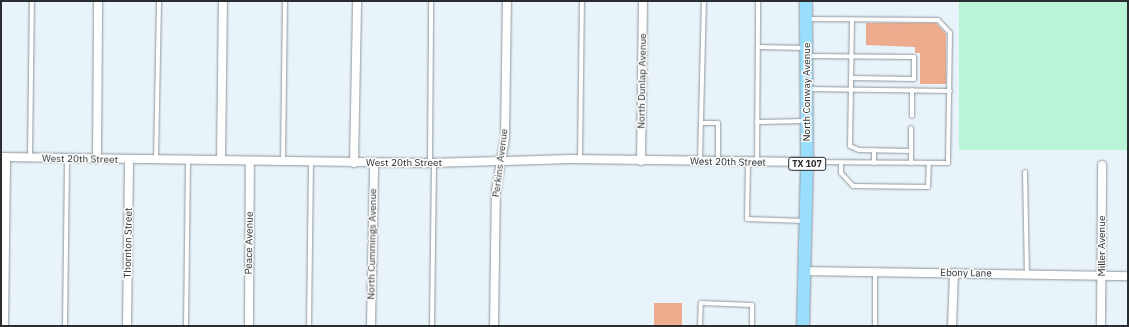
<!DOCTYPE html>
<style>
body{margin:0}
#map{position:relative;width:1129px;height:327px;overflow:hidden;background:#e9f3fa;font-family:"IBM Plex Sans",sans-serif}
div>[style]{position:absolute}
.green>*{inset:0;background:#b8f4d5;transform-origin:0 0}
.building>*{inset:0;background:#eeac8e;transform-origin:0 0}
.roads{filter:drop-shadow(0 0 1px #8e979e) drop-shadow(0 0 1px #8e979e)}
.lane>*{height:4px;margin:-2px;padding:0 2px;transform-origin:2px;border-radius:2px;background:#fff}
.street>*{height:8px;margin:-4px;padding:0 4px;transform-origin:4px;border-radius:4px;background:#fff}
.primary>*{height:12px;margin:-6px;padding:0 6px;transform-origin:6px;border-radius:6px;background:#9df}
span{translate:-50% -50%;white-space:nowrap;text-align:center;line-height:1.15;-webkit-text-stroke:3px #fefefe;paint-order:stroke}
.shield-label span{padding:1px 3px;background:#fefefe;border:1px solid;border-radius:3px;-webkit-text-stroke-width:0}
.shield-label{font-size:9px;color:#292d30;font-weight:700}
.street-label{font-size:10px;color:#292d30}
.frame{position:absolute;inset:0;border:2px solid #292d30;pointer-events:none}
</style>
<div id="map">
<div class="green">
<div style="left:959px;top:1px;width:169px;height:149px"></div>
</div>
<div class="building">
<div style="clip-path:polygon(866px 23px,936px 23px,946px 34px,946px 84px,920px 84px,920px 53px,915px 53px,915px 47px,866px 45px)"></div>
<div style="left:654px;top:303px;width:28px;height:23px"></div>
</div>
<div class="roads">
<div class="lane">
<div style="left:808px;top:19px;width:130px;rotate:0.4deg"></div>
<div style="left:938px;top:20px;width:18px;rotate:47deg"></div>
<div style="left:950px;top:33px;width:130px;rotate:90.9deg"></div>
<div style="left:948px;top:163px;width:139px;rotate:-179.6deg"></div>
<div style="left:852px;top:20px;width:126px;rotate:90.9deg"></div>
<div style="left:850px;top:146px;width:10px;rotate:24deg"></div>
<div style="left:859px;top:150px;width:52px;rotate:1.1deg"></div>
<div style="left:911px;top:151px;width:12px;rotate:90deg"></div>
<div style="left:758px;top:47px;width:47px;rotate:1.2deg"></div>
<div style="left:808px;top:56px;width:106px;rotate:0.5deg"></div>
<div style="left:914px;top:57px;width:22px;rotate:90deg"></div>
<div style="left:914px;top:79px;width:63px;rotate:-179.1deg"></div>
<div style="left:808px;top:89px;width:142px;rotate:0.8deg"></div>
<div style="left:912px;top:116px;width:26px;rotate:-90deg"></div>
<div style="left:757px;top:122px;width:48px;rotate:-1.2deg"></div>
<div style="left:701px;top:123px;width:17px"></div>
<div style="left:718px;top:123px;width:38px;rotate:90deg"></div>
<div style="left:874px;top:150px;width:13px;rotate:90deg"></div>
<div style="left:911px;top:151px;width:23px;rotate:-90deg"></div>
<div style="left:30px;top:157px;width:156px;rotate:-89.3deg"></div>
<div style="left:156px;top:159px;width:158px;rotate:-88.9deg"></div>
<div style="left:580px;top:159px;width:158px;rotate:-89.3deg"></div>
<div style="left:283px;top:161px;width:160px;rotate:-89.3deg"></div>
<div style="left:700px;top:161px;width:160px;rotate:-88.6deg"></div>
<div style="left:748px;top:162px;width:57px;rotate:91deg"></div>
<div style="left:747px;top:219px;width:57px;rotate:2deg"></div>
<div style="left:757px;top:162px;width:161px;rotate:-89.6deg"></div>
<div style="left:430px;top:163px;width:162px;rotate:-89.6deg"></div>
<div style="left:841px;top:163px;width:10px;rotate:90deg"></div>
<div style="left:841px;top:173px;width:18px;rotate:47deg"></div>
<div style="left:853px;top:186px;width:75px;rotate:0.8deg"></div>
<div style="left:928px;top:187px;width:24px;rotate:-88deg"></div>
<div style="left:1025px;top:172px;width:102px;rotate:88.9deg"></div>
<div style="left:875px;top:272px;width:54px;rotate:90deg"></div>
<div style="left:65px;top:326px;width:167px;rotate:-89.3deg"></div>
<div style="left:186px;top:326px;width:166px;rotate:-89.3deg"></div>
<div style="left:309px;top:326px;width:164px;rotate:-89.3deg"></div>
<div style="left:432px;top:326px;width:163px;rotate:-89.3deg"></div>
<div style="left:700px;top:326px;width:23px;rotate:-88deg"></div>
<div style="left:701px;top:303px;width:51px;rotate:2.2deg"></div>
<div style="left:752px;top:305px;width:21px;rotate:90deg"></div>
</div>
<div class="street">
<div style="left:1px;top:157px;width:429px;rotate:0.8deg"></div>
<div style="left:430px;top:163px;width:141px;rotate:-1.6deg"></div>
<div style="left:571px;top:159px;width:236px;rotate:0.7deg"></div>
<div style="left:97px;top:159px;width:158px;rotate:-89.6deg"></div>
<div style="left:221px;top:160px;width:159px;rotate:-89.3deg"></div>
<div style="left:641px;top:161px;width:160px;rotate:-89.3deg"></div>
<div style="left:354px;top:163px;width:162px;rotate:-88.9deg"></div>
<div style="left:805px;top:271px;width:323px;rotate:0.9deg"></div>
<div style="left:4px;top:326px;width:169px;rotate:-89.3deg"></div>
<div style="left:127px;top:326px;width:167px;rotate:-89.3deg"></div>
<div style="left:249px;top:326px;width:165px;rotate:-89.7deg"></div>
<div style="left:371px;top:326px;width:163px;rotate:-88.9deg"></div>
<div style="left:494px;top:326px;width:135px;rotate:-89.2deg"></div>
<div style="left:496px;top:191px;width:54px;rotate:-80.4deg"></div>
<div style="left:505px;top:138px;width:137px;rotate:-89.2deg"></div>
<div style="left:952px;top:326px;width:53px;rotate:-87.8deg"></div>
<div style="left:1101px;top:326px;width:161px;rotate:-89.6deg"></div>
</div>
<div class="primary">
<div style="left:803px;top:326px;width:164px;rotate:-88.6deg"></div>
<div style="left:807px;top:162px;width:161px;rotate:-90.4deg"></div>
</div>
</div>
<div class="shield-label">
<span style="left:807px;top:164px">TX 107</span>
</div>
<div class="street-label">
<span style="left:642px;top:81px;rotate:-89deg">North Dunlap Avenue</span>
<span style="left:807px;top:92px;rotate:-90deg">North Conway Avenue</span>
<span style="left:80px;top:159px;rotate:1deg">West 20th Street</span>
<span style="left:728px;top:162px;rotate:1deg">West 20th Street</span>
<span style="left:404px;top:163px">West 20th Street</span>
<span style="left:500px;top:163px;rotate:-83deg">Perkins Avenue</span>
<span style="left:128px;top:243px;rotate:-89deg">Thornton Street</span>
<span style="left:249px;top:243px;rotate:-89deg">Peace Avenue</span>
<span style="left:372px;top:244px;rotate:-89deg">North Cummings Avenue</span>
<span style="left:1102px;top:246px;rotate:-90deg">Miller Avenue</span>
<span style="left:966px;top:273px;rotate:1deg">Ebony Lane</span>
</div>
<div class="frame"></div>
</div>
